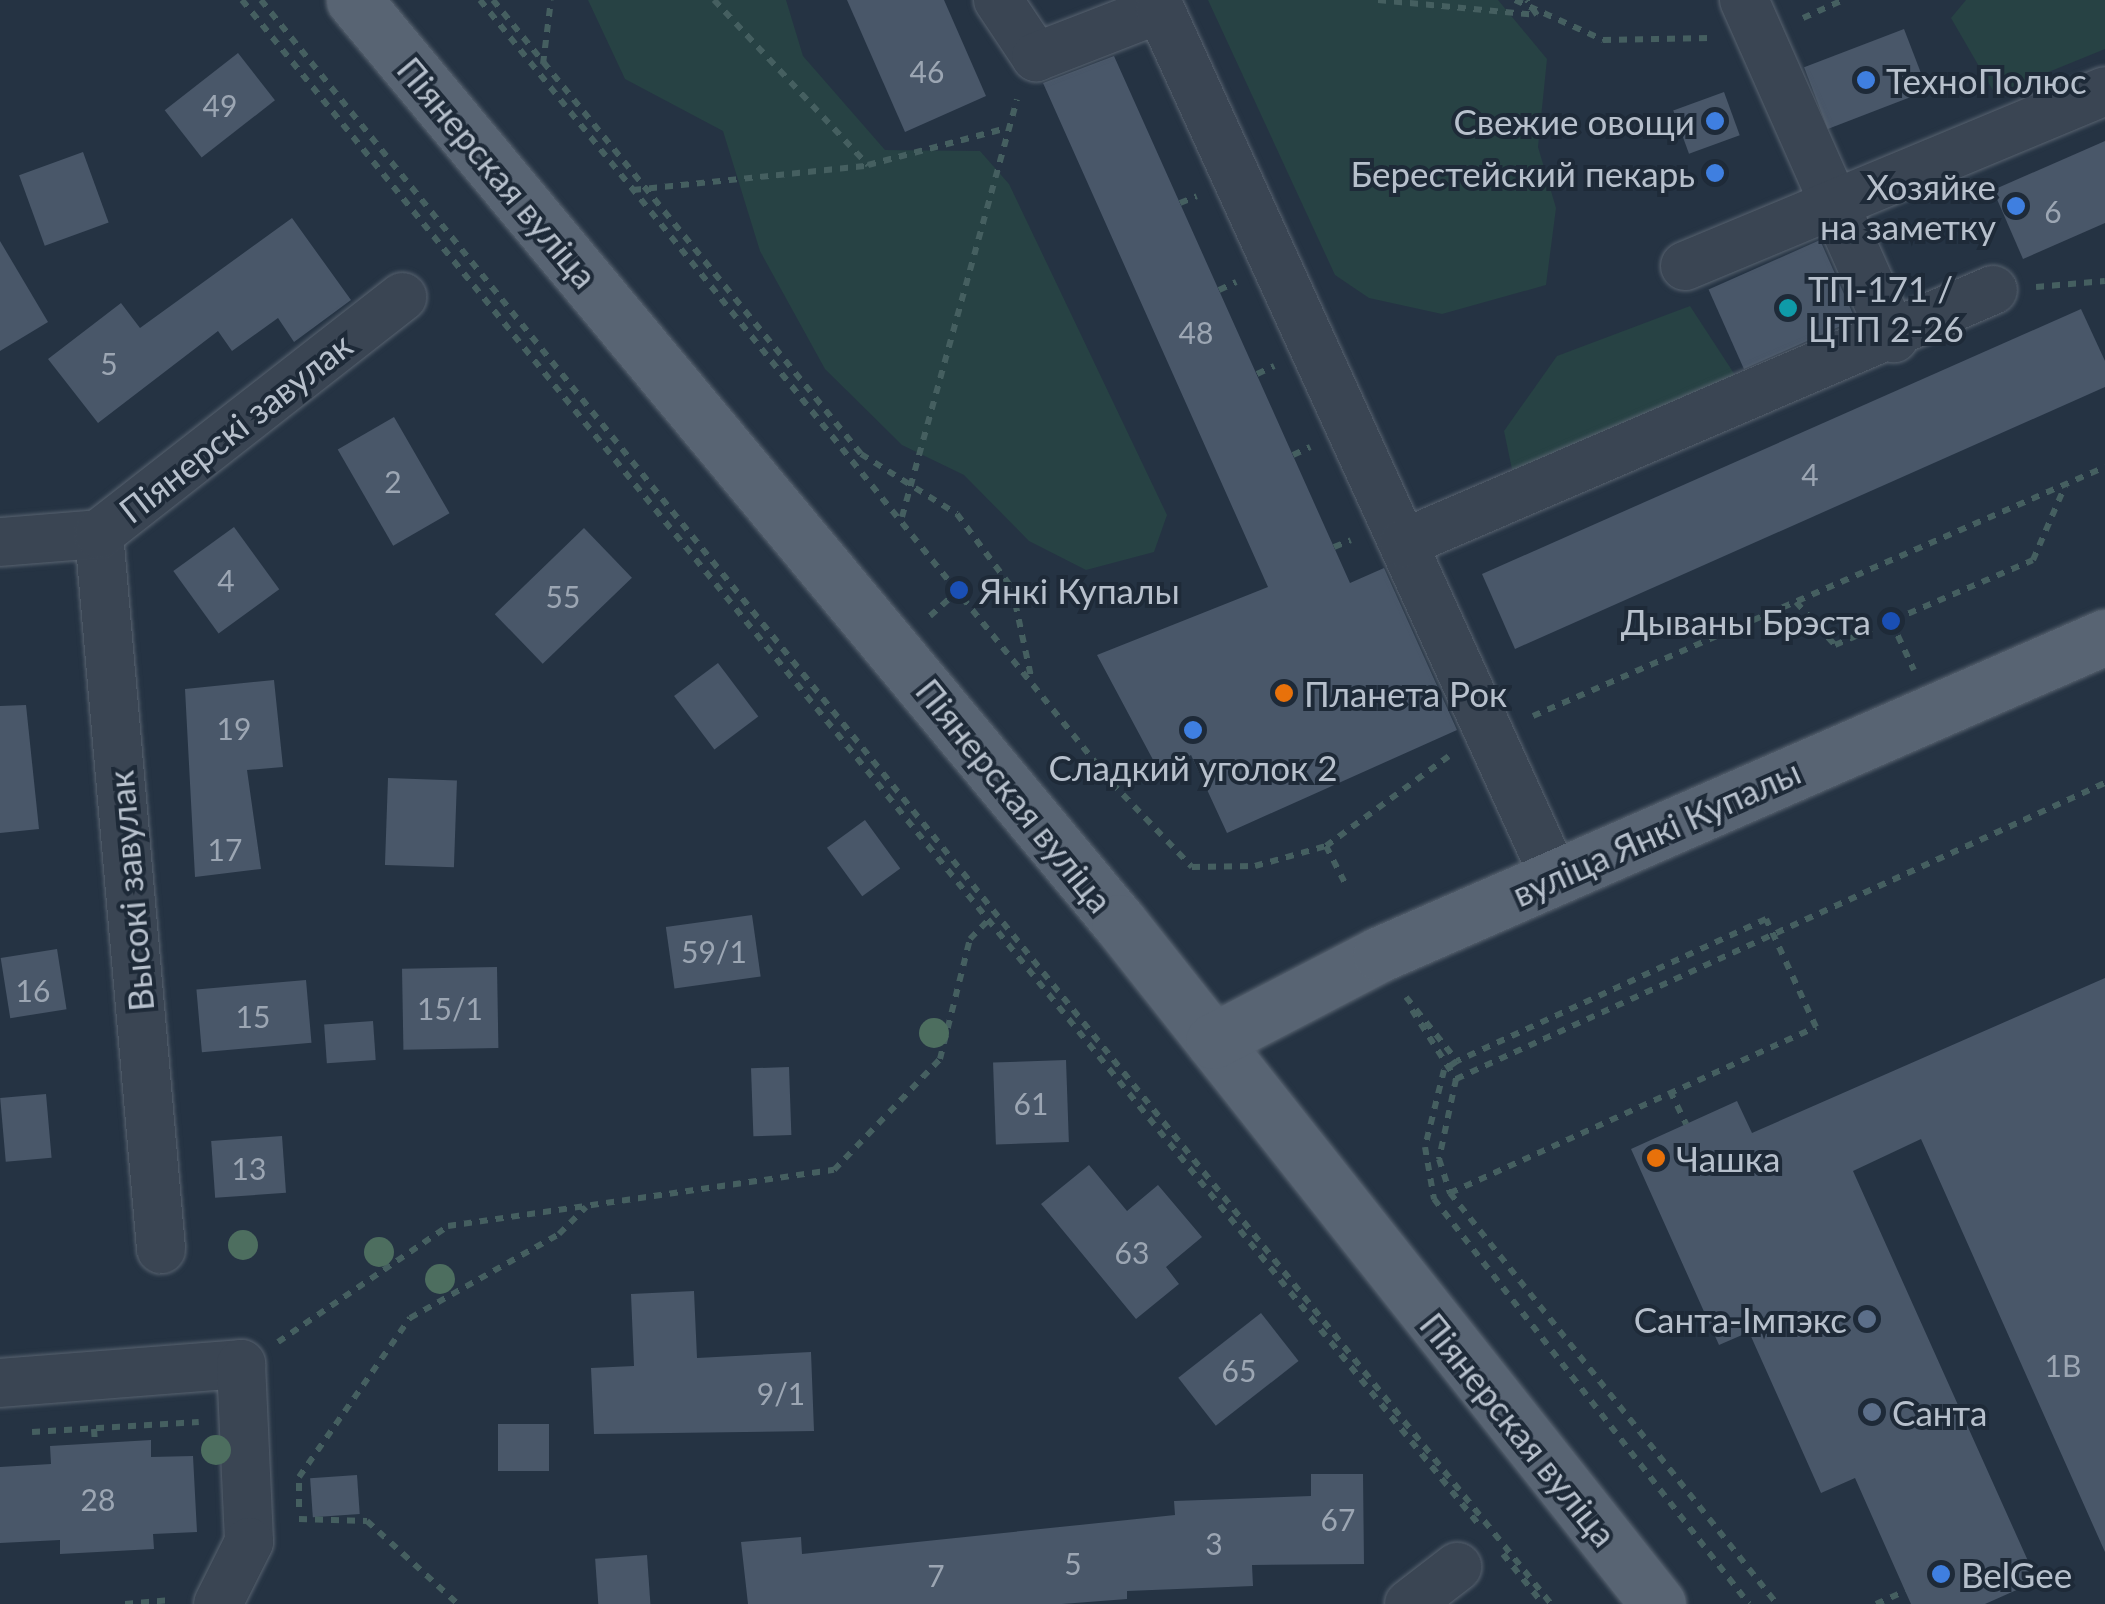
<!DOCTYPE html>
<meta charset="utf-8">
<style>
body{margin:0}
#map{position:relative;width:2105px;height:1604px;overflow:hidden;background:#253343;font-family:Lato,sans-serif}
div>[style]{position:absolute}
.green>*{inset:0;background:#274244}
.building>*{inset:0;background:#495769;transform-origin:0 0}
.path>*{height:6px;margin-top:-3px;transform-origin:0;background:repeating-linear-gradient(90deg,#455f60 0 8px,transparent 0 16px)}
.roads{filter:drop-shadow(0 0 2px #586370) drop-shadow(0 0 2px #586370)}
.minor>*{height:48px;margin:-24px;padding:0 24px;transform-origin:24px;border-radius:24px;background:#3a4553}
.major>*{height:55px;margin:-27.5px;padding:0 27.5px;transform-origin:27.5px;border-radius:27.5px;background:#586473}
.trees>*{width:30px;height:30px;margin:-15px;border-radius:50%;background:#4d6e5f}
.dots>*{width:28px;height:28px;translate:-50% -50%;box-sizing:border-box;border:5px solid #1e2a38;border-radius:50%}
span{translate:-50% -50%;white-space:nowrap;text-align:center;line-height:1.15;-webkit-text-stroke:8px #1e2a38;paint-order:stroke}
.number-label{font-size:30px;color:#9ca6b3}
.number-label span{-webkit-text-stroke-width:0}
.poi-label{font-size:35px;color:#b7c0cc}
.left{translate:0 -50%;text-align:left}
.right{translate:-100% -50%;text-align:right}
.street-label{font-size:35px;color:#b7c0cc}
</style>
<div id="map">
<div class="green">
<div style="clip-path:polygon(588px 0,786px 0,803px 56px,885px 150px,980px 151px,1009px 184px,1167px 515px,1154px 552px,1086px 570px,1029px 541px,964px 475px,902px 445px,825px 369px,760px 251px,723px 131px,625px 79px)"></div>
<div style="clip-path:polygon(1208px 0,1498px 0,1547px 59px,1538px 147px,1556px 208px,1546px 285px,1442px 314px,1369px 298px,1335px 275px)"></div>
<div style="clip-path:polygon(1966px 0,2105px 0,2105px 49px,1995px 94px,1951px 18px)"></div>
<div style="clip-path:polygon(1690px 306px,1735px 375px,1513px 474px,1504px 431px,1557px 356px)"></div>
</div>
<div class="building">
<div style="clip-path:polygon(847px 0,944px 0,986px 96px,905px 132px)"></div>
<div style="left:1904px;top:29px;width:66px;height:107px;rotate:69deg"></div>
<div style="left:238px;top:53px;width:60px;height:93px;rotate:52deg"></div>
<div style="clip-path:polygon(1114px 56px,1350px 583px,1384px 568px,1457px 730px,1227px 833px,1191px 755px,1159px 771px,1097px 655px,1268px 587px,1043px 83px)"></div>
<div style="left:1724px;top:92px;width:46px;height:54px;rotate:70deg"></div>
<div style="clip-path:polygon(2105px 141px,2105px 223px,2023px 259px,1993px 190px)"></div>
<div style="left:83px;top:152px;width:75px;height:68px;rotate:70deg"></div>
<div style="clip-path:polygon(292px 218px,351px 300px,294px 342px,278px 318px,232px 351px,218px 331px,98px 423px,48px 359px,121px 303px,140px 328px)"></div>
<div style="left:1820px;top:240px;width:87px;height:122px;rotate:66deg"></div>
<div style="clip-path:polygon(0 241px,48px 322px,0 351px)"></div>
<div style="clip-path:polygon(2081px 309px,2105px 361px,2105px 387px,1515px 649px,1482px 574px)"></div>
<div style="left:394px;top:417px;width:111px;height:65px;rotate:60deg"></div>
<div style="left:234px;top:527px;width:77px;height:75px;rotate:54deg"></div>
<div style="left:584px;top:528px;width:69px;height:124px;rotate:46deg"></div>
<div style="left:718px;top:663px;width:67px;height:55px;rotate:53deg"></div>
<div style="clip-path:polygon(274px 680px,283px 767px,247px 770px,261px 869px,195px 877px,185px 689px)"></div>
<div style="clip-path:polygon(26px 705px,39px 829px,0 833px,0 706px)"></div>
<div style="left:388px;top:778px;width:69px;height:87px;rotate:2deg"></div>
<div style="left:865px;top:820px;width:60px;height:47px;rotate:54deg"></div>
<div style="left:752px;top:915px;width:62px;height:87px;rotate:82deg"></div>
<div style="left:57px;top:949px;width:61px;height:57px;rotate:81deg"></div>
<div style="left:497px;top:967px;width:81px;height:95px;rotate:89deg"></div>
<div style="clip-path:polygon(2105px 978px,2105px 1552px,1921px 1139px,1853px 1171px,2037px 1581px,1985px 1604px,1911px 1604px,1855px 1478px,1821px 1493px,1749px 1332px,1719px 1345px,1631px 1149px,1737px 1101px,1752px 1133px)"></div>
<div style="left:306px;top:980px;width:63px;height:110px;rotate:85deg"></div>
<div style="left:373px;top:1021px;width:39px;height:49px;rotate:86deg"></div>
<div style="left:1066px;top:1060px;width:82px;height:73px;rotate:88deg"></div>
<div style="left:789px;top:1067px;width:68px;height:38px;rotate:88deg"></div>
<div style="left:46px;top:1094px;width:64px;height:46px;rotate:85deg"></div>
<div style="left:282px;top:1136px;width:57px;height:71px;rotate:86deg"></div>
<div style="clip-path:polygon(1089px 1165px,1127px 1211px,1158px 1185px,1202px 1237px,1166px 1267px,1179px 1284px,1136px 1319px,1041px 1204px)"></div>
<div style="clip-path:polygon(694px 1291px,697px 1358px,811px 1352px,814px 1431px,594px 1434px,591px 1368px,634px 1366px,631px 1294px)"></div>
<div style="left:1261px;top:1313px;width:61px;height:105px;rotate:52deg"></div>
<div style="left:498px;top:1424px;width:51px;height:47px"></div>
<div style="clip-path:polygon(151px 1440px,151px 1457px,193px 1456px,197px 1532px,153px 1534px,154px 1549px,60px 1554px,60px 1540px,0 1543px,0 1467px,51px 1464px,50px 1446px)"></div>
<div style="clip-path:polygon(1311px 1474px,1363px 1474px,1364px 1564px,1252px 1565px,1253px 1586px,1127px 1591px,1127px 1599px,1062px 1604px,748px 1604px,741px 1542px,801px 1537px,802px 1554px,1175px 1515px,1174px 1501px,1311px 1496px)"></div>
<div style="left:357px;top:1475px;width:39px;height:47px;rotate:86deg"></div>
<div style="left:647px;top:1555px;width:49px;height:52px;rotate:86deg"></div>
</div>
<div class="path">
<div style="left:242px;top:0;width:1964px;rotate:50.95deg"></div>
<div style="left:261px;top:0;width:2058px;rotate:51.19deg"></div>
<div style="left:480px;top:0;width:1006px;rotate:51.09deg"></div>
<div style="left:1112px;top:783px;width:116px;rotate:46.4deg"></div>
<div style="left:1192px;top:867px;width:63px;rotate:-0.9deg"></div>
<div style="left:1255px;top:866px;width:74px;rotate:-15.7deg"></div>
<div style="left:1326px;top:846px;width:152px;rotate:-36.2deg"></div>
<div style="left:493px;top:0;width:584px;rotate:50.97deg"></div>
<div style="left:861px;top:454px;width:113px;rotate:32deg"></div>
<div style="left:957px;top:514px;width:92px;rotate:53.4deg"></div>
<div style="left:1012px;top:588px;width:95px;rotate:77.9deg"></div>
<div style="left:714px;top:0;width:226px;rotate:47deg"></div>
<div style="left:868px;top:165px;width:140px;rotate:-14.9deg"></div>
<div style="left:1378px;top:0;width:160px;rotate:5.4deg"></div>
<div style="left:1537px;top:15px;width:18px;rotate:-124deg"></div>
<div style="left:1515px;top:0;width:97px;rotate:24.4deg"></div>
<div style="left:1603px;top:40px;width:107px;rotate:-1.1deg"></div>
<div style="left:1803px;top:18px;width:44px;rotate:-24.2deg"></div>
<div style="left:543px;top:64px;width:64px;rotate:-82.9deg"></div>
<div style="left:633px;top:190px;width:235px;rotate:-5.9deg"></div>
<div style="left:1180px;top:203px;width:18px;rotate:-22deg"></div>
<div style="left:2036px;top:287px;width:69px;rotate:-5deg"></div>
<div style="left:1219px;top:290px;width:19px;rotate:-25deg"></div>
<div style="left:1257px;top:374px;width:19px;rotate:-25deg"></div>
<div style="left:1293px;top:455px;width:19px;rotate:-25deg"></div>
<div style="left:902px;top:517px;width:433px;rotate:-74.6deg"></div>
<div style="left:1334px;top:547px;width:18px;rotate:-22deg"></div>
<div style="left:1796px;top:602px;width:58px;rotate:47.8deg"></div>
<div style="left:1835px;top:645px;width:215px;rotate:-23.2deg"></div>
<div style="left:2033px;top:560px;width:81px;rotate:-66.6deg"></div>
<div style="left:930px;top:616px;width:39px;rotate:-42deg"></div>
<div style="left:1891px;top:621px;width:54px;rotate:64.9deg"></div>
<div style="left:1533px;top:716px;width:624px;rotate:-23.52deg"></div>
<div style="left:1326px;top:846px;width:44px;rotate:62.9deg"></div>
<div style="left:1406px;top:997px;width:82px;rotate:51.4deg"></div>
<div style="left:1457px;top:1061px;width:16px;rotate:145deg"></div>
<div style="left:1444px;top:1070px;width:79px;rotate:103.9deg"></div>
<div style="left:1425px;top:1147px;width:53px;rotate:80.2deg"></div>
<div style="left:1434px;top:1199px;width:513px;rotate:52.13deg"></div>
<div style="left:1412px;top:1010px;width:82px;rotate:57.5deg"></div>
<div style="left:1456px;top:1079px;width:713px;rotate:-24.52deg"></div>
<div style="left:1456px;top:1079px;width:82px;rotate:102deg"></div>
<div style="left:1439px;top:1159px;width:36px;rotate:72deg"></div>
<div style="left:1450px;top:1193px;width:525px;rotate:51.49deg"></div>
<div style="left:1670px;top:1091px;width:37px;rotate:64deg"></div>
<div style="left:1450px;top:1193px;width:402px;rotate:-24.4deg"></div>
<div style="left:1816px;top:1027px;width:119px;rotate:-114.8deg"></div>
<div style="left:1766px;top:919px;width:340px;rotate:155.3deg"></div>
<div style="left:278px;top:1342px;width:206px;rotate:-34.3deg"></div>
<div style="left:448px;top:1226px;width:390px;rotate:-8.3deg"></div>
<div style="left:834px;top:1170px;width:153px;rotate:-46.3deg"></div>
<div style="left:940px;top:1059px;width:124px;rotate:-76deg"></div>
<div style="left:970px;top:939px;width:30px;rotate:-46deg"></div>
<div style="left:94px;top:1429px;width:15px;rotate:86deg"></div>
<div style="left:32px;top:1432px;width:167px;rotate:-3.4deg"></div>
<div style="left:299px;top:1507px;width:30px;rotate:-90deg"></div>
<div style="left:299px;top:1477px;width:194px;rotate:-55.1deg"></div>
<div style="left:410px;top:1318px;width:171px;rotate:-29.4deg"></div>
<div style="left:559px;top:1234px;width:38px;rotate:-45deg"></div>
<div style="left:299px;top:1519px;width:68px;rotate:1.7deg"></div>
<div style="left:367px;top:1521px;width:123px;rotate:42.4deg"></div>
<div style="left:1503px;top:1554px;width:64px;rotate:51.3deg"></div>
<div style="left:125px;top:1604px;width:46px;rotate:-5deg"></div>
<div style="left:1876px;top:1604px;width:32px;rotate:-24deg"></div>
</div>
<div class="roads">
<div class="minor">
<div style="left:998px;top:0;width:69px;rotate:56.3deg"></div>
<div style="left:1036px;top:57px;width:133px;rotate:-21.2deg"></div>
<div style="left:1160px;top:9px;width:952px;rotate:65.56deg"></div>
<div style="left:1744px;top:0;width:370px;rotate:66.1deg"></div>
<div style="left:1685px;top:266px;width:455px;rotate:-22.6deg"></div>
<div style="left:99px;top:534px;width:718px;rotate:85.04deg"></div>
<div style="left:0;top:542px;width:99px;rotate:-4.6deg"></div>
<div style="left:99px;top:534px;width:385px;rotate:-38deg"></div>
<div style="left:1404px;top:543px;width:641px;rotate:-23.25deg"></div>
<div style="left:0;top:1383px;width:242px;rotate:-4.5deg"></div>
<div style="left:241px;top:1364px;width:178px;rotate:87.4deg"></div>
<div style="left:249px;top:1542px;width:69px;rotate:116.6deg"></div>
<div style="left:1409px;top:1604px;width:61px;rotate:-37.6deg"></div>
</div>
<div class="major">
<div style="left:354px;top:0;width:1198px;rotate:50.32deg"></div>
<div style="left:1119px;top:922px;width:869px;rotate:51.68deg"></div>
<div style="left:1213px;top:1041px;width:188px;rotate:-27.5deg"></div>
<div style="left:1380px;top:954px;width:791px;rotate:-23.62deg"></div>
</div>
</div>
<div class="trees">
<div style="left:934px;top:1033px"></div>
<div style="left:243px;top:1245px"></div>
<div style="left:379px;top:1252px"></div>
<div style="left:440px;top:1279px"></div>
<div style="left:216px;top:1450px"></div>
</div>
<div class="dots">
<div style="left:1866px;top:80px;background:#3f7fe0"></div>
<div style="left:1715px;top:121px;background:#3f7fe0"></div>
<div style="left:1715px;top:173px;background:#3f7fe0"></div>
<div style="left:2016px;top:206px;background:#3f7fe0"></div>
<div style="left:1788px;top:308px;background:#0f9aa8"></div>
<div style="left:959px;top:590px;background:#1a4fb4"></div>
<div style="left:1891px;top:621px;background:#1a4fb4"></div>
<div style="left:1284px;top:693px;background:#e8710a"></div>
<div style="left:1193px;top:730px;background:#3f7fe0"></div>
<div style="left:1656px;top:1158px;background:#e8710a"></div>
<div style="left:1867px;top:1319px;background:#5c6f8a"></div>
<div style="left:1872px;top:1412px;background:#5c6f8a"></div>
<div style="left:1941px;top:1574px;background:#3f7fe0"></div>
</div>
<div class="number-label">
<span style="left:927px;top:71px">46</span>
<span style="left:220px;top:105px">49</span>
<span style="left:2053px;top:211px">6</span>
<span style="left:1196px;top:332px">48</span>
<span style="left:109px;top:363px">5</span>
<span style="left:1810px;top:474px">4</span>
<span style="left:393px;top:481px">2</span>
<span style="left:226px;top:580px">4</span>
<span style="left:563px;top:596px">55</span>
<span style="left:234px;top:728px">19</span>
<span style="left:225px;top:849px">17</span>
<span style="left:714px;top:951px">59/1</span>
<span style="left:33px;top:990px">16</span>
<span style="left:450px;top:1008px">15/1</span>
<span style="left:253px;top:1016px">15</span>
<span style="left:1031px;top:1103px">61</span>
<span style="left:249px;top:1168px">13</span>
<span style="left:1132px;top:1252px">63</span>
<span style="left:2063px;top:1365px">1В</span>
<span style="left:1239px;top:1370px">65</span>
<span style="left:781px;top:1393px">9/1</span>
<span style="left:98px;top:1499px">28</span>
<span style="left:1338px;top:1519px">67</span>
<span style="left:1214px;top:1543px">3</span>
<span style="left:1073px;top:1563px">5</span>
<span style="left:936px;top:1575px">7</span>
</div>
<div class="poi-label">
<span class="left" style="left:1886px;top:80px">ТехноПолюс</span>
<span class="right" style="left:1695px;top:121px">Свежие овощи</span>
<span class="right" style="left:1695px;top:173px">Берестейский пекарь</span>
<span class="right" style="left:1996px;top:206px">Хозяйке<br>на заметку</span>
<span class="left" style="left:1808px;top:308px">ТП-171 /<br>ЦТП 2-26</span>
<span class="left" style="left:979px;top:590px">Янкі Купалы</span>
<span class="right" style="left:1871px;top:621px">Дываны Брэста</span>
<span class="left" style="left:1304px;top:693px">Планета Рок</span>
<span style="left:1193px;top:767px">Сладкий уголок 2</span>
<span class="left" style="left:1676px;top:1158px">Чашка</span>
<span class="right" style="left:1847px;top:1319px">Санта-Імпэкс</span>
<span class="left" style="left:1892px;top:1412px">Санта</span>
<span class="left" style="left:1961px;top:1574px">BelGee</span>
</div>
<div class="street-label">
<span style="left:498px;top:172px;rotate:50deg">Піянерская вуліца</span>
<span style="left:235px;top:427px;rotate:-38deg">Піянерскі завулак</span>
<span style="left:1015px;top:795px;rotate:51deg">Піянерская вуліца</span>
<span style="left:1656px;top:832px;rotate:-24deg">вуліца Янкі Купалы</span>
<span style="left:130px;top:891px;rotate:-95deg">Высокі завулак</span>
<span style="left:1519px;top:1429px;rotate:51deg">Піянерская вуліца</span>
</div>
</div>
